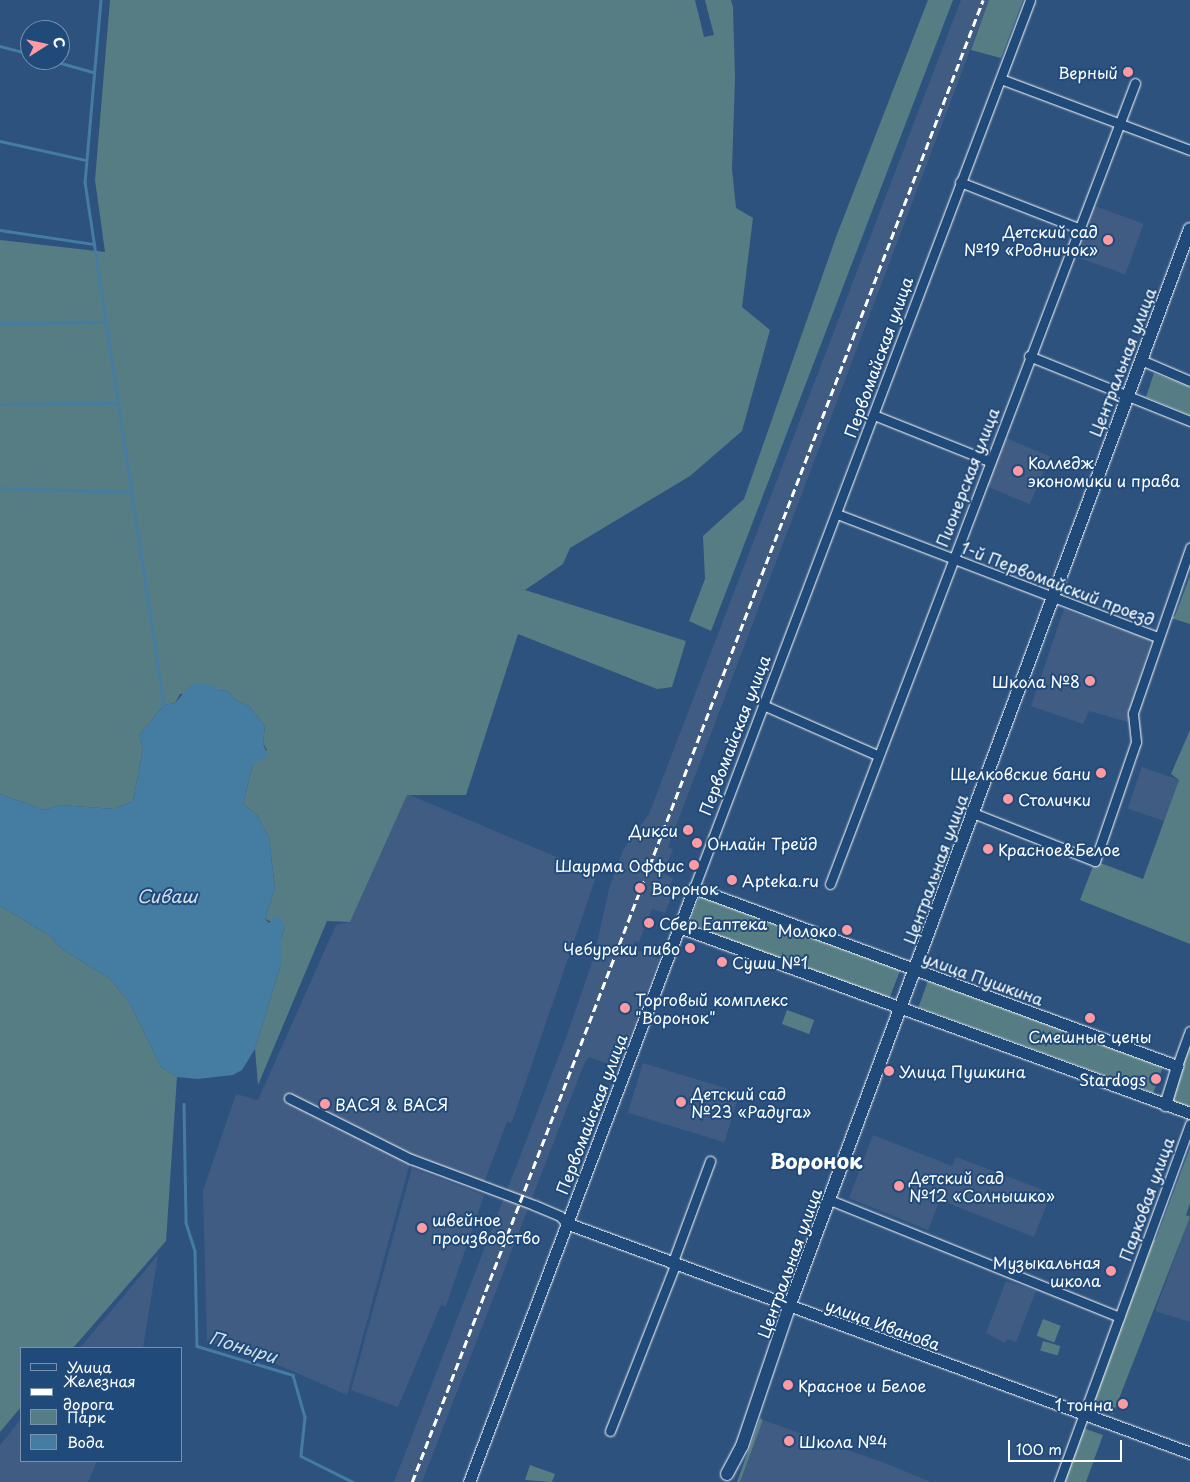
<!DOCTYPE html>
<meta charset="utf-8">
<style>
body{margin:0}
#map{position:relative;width:1190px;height:1482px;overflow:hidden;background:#2e527e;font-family:"Playpen Sans",sans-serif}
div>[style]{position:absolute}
.built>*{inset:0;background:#405c82;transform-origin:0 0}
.green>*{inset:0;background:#577d84;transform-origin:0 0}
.water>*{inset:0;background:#457ca1}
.stream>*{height:2.5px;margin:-1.25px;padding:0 1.25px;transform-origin:1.25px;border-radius:1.25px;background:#457ca1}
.roads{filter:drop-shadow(0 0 1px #fff) drop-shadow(0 0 1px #fff)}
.minor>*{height:9px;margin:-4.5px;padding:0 4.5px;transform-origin:4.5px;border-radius:4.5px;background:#1f4a7a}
.tertiary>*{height:11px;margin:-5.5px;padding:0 5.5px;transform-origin:5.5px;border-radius:5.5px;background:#1f4a7a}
.secondary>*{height:12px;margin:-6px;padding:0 6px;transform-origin:6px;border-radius:6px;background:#1f4a7a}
.rail>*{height:2.5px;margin-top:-1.25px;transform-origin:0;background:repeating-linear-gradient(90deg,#fff 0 8px,transparent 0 12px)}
.dots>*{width:14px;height:14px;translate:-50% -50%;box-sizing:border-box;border:2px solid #1f4a7a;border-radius:50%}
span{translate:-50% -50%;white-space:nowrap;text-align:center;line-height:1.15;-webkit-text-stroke:4px #1f4a7a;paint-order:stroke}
.poi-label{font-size:16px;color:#fff}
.right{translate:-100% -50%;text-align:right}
.left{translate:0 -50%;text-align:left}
.street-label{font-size:16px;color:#fff}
.water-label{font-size:18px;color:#d0dee8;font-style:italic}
.district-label{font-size:21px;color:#fff;font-weight:700}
.legend{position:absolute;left:20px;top:1347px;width:162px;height:115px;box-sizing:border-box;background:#1f4a7a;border:1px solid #7992af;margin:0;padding:6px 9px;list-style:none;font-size:15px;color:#fff}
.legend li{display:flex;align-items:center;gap:10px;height:25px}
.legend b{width:25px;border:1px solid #7992af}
.north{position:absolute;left:20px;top:20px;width:50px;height:50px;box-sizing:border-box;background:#1f4a7a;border:1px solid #7992af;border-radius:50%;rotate:80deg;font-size:14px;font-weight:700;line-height:20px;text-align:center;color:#fff}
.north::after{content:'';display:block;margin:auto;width:18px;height:22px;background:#ff9aa2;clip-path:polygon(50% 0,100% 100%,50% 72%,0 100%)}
.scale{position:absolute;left:1008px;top:1440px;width:114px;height:22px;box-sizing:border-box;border:2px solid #fff;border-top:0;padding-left:6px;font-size:15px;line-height:18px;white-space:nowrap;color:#fff;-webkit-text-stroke:4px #1f4a7a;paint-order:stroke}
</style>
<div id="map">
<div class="built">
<div style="clip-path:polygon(961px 0,989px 0,668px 847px,673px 849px,663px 873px,673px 878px,670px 885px,675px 887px,665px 913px,652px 909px,639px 942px,635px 941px,632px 948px,659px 959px,618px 1068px,589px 1057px,584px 1064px,422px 1482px,394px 1482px,567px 1035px,594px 957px,609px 889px,623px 850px,649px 814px)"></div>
<div style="left:1092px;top:205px;width:55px;height:54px;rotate:20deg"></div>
<div style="left:1004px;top:437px;width:50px;height:52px;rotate:23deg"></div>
<div style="clip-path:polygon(1064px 609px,1151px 640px,1128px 722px,1089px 711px,1083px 724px,1031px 706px)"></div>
<div style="left:1142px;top:767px;width:39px;height:44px;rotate:19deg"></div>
<div style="clip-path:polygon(407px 794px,597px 874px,514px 1116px,511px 1123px,507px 1122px,483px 1185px,411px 1159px,347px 1395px,281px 1366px,207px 1341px,203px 1191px,236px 1094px,258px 1100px,336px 925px,350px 922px)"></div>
<div style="left:643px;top:1063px;width:101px;height:52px;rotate:17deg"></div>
<div style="clip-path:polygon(873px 1135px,952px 1166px,956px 1157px,1051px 1193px,1034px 1237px,940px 1200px,928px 1230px,849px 1198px)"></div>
<div style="clip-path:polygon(412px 1168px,484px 1195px,446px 1306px,441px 1305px,398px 1407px,351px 1390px)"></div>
<div style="clip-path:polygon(1190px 1217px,1190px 1322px,1155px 1311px)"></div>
<div style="clip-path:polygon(158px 1255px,143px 1348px,80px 1348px)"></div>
<div style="clip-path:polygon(1006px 1281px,1036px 1291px,1016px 1342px,1007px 1339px,1005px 1343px,986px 1333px)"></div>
<div style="clip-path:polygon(21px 1419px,21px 1461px,97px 1461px,88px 1482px,0 1482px,0 1445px)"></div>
<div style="clip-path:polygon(763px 1420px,882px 1462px,931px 1482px,740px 1482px)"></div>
</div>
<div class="green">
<div style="clip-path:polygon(110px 0,695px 0,704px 37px,714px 35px,705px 0,731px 0,733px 7px,735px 78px,732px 169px,736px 208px,753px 218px,742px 307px,770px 330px,742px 431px,690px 476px,570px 548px,563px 564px,525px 590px,686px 641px,672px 687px,657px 689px,518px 634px,466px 795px,407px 795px,350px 922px,327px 921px,258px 1085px,255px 1049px,281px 964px,281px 939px,285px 927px,265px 919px,275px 888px,269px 838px,257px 815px,243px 804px,253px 764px,267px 750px,263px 743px,265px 726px,249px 706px,236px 700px,228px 691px,217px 690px,180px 694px,175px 703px,164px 705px,139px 735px,143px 749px,133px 801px,114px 809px,60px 805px,44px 810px,0 794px,0 240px,105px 252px,95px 180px)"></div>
<div style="clip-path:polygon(928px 0,953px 0,711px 631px,689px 621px,705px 579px,703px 536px,744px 499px,836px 237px)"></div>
<div style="clip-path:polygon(989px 0,1023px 0,1001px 58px,971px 50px)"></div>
<div style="clip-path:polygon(1154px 373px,1190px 387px,1190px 415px,1146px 397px)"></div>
<div style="clip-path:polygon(1190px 576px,1190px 624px,1171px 618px,1175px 616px)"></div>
<div style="clip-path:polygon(1190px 730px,1190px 944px,1080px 900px,1095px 861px,1143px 879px,1179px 780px,1171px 774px)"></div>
<div style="left:701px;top:892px;width:214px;height:35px;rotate:21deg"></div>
<div style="clip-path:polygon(0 906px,49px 935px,62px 949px,110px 979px,129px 1002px,161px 1067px,177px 1077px,166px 1241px,73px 1348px,21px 1348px,21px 1407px,0 1432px)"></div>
<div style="left:928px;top:981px;width:250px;height:28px;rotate:20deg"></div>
<div style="left:787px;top:1010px;width:29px;height:15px;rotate:20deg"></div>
<div style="clip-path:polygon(1190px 1031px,1190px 1113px,1165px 1105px)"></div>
<div style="clip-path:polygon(1190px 1148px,1190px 1203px,1186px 1215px,1190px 1217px,1113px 1414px,1091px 1406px,1148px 1244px,1156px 1239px)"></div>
<div style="left:1043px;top:1319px;width:19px;height:18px;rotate:21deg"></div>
<div style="left:1043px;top:1341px;width:18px;height:10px;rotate:16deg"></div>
<div style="clip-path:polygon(760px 1418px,763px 1420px,740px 1482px,737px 1482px)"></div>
<div style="clip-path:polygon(1083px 1428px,1103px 1435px,1086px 1482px,1063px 1482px)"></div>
<div style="clip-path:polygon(530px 1465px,555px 1474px,552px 1482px,525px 1480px)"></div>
</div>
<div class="water">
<div style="clip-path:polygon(192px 683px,213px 685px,217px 690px,228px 691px,236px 700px,249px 706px,265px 726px,263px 743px,268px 756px,253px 764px,243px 804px,257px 815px,269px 838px,275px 888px,265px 919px,269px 923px,275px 917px,282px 919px,285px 927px,281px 939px,281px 964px,255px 1049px,242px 1070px,233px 1075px,198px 1079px,177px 1077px,161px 1067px,129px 1002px,110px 979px,62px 949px,49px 935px,0 906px,0 794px,44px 810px,60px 805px,114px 809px,133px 801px,143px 749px,139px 735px,164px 705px,175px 703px)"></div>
</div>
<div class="stream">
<div style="left:101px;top:0;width:183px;rotate:95deg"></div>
<div style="left:85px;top:182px;width:529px;rotate:81.41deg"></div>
<div style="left:0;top:46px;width:31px;rotate:15deg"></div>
<div style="left:50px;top:60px;width:45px;rotate:15.6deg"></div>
<div style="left:0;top:141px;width:88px;rotate:12.5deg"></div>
<div style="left:0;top:230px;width:95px;rotate:8.5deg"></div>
<div style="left:0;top:323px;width:106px;rotate:-0.5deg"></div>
<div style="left:0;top:404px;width:118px;rotate:-0.5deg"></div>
<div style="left:0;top:488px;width:132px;rotate:1.7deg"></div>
<div style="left:184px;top:1104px;width:119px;rotate:89deg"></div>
<div style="left:186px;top:1223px;width:29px;rotate:72deg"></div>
<div style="left:195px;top:1251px;width:95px;rotate:88.8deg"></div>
<div style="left:197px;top:1346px;width:100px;rotate:16.8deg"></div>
<div style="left:293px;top:1375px;width:44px;rotate:74.1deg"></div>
<div style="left:305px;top:1417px;width:39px;rotate:96deg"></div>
<div style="left:301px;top:1456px;width:58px;rotate:26.6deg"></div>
</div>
<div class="roads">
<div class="minor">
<div style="left:1001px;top:79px;width:202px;rotate:20.6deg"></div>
<div style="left:960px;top:182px;width:127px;rotate:21.3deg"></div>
<div style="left:1029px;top:356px;width:174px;rotate:22deg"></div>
<div style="left:1141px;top:360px;width:53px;rotate:23.2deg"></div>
<div style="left:874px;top:415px;width:124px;rotate:21.8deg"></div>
<div style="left:837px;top:514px;width:343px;rotate:21deg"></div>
<div style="left:763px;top:705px;width:124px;rotate:23.7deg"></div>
<div style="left:973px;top:813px;width:131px;rotate:21.5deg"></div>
<div style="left:1095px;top:861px;width:126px;rotate:-71deg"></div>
<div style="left:1136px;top:742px;width:29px;rotate:-96deg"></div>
<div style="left:1133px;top:713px;width:175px;rotate:-70.9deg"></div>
<div style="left:830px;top:884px;width:857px;rotate:-69.15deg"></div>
<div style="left:694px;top:888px;width:949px;rotate:-69.27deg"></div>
<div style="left:1177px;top:1066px;width:37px;rotate:-70deg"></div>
<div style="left:289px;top:1098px;width:136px;rotate:26.6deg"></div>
<div style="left:411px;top:1159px;width:131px;rotate:20.5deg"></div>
<div style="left:534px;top:1205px;width:28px;rotate:23deg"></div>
<div style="left:560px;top:1216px;width:9px;rotate:49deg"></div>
<div style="left:830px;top:1200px;width:312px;rotate:22deg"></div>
<div style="left:672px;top:1264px;width:110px;rotate:-69.7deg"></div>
<div style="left:610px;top:1431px;width:178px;rotate:-68.6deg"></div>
<div style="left:1059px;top:1482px;width:381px;rotate:-69.9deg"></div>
</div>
<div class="tertiary">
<div style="left:679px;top:927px;width:544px;rotate:20deg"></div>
<div style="left:566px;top:1223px;width:665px;rotate:20.23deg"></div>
<div style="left:469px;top:1482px;width:635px;rotate:-69.25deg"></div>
<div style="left:694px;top:888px;width:515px;rotate:20.23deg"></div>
<div style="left:1177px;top:1066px;width:41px;rotate:107.1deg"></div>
</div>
<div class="secondary">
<div style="left:727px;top:1474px;width:32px;rotate:-62deg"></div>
<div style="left:742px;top:1446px;width:147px;rotate:-71.3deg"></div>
<div style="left:789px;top:1307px;width:1150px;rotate:-69.6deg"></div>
</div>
</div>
<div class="rail">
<div style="left:412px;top:1482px;width:1588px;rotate:-68.93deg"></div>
</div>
<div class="dots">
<div style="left:1128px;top:72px;background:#ff9aa2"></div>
<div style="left:1108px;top:240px;background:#ff9aa2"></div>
<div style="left:1018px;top:471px;background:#ff9aa2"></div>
<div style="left:1090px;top:681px;background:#ff9aa2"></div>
<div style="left:1101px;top:773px;background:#ff9aa2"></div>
<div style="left:1008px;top:799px;background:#ff9aa2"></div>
<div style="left:688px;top:830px;background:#ff9aa2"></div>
<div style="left:697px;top:843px;background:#ff9aa2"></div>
<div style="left:988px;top:849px;background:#ff9aa2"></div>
<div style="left:694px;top:865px;background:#ff9aa2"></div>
<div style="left:732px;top:880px;background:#ff9aa2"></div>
<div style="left:640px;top:888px;background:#ff9aa2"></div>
<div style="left:649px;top:923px;background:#ff9aa2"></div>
<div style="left:847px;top:930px;background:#ff9aa2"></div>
<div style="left:690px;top:948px;background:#ff9aa2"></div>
<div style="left:722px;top:962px;background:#ff9aa2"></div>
<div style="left:625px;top:1008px;background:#ff9aa2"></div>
<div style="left:1090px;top:1018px;background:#ff9aa2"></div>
<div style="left:889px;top:1071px;background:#ff9aa2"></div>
<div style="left:1156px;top:1079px;background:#ff9aa2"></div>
<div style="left:681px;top:1102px;background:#ff9aa2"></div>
<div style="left:325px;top:1104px;background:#ff9aa2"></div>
<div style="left:899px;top:1186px;background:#ff9aa2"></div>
<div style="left:422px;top:1228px;background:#ff9aa2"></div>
<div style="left:1111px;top:1271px;background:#ff9aa2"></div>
<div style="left:788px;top:1385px;background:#ff9aa2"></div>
<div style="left:1123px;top:1404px;background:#ff9aa2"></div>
<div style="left:789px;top:1441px;background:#ff9aa2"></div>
</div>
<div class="poi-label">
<span class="right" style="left:1118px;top:72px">Верный</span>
<span class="right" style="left:1098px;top:240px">Детский сад<br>№19 «Родничок»</span>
<span class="left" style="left:1028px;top:471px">Колледж<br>экономики и права</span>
<span class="right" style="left:1080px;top:681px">Школа №8</span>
<span class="right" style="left:1091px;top:773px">Щелковские бани</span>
<span class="left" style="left:1018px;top:799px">Столички</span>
<span class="right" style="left:678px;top:830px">Дикси</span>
<span class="left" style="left:707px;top:843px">Онлайн Трейд</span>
<span class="left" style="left:998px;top:849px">Красное&amp;Белое</span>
<span class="right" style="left:684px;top:865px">Шаурма Оффис</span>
<span class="left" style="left:742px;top:880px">Apteka.ru</span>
<span class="left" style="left:651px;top:888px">Воронок</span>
<span class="left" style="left:659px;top:923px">Сбер Еаптека</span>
<span class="right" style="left:837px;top:930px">Moлоко</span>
<span class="right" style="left:680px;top:948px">Чебуреки пиво</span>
<span class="left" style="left:732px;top:962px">Суши №1</span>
<span class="left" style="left:635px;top:1008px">Торговый комплекс<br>"Воронок"</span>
<span style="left:1090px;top:1036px">Смешные цены</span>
<span class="left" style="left:899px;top:1071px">Улица Пушкина</span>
<span class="right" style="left:1146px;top:1079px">Stardogs</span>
<span class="left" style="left:691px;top:1102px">Детский сад<br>№23 «Радуга»</span>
<span class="left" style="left:335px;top:1104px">ВАСЯ &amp; ВАСЯ</span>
<span class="left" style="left:909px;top:1186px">Детский сад<br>№12 «Солнышко»</span>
<span class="left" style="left:432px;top:1228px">швейное<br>производство</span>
<span class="right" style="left:1101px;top:1271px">Музыкальная<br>школа</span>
<span class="left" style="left:798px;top:1385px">Красное и Белое</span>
<span class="right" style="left:1113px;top:1404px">1 тонна</span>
<span class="left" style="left:799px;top:1441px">Школа №4</span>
</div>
<div class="street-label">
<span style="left:878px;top:357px;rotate:-70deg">Первомайская улица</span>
<span style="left:1122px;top:362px;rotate:-69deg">Центральная улица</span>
<span style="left:967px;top:477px;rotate:-69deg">Пионерская улица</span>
<span style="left:1058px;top:583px;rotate:21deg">1-й Первомайский проезд</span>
<span style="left:734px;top:735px;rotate:-69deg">Первомайская улица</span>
<span style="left:935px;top:869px;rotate:-70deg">Центральная улица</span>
<span style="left:983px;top:978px;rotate:20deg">улица Пушкина</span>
<span style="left:591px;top:1114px;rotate:-69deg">Первомайская улица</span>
<span style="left:1146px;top:1199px;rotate:-70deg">Парковая улица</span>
<span style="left:789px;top:1263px;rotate:-70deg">Центральная улица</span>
<span style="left:883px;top:1324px;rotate:20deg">улица Иванова</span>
</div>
<div class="water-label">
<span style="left:167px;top:896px">Сиваш</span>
<span style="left:243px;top:1347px;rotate:17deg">Поныри</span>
</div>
<div class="district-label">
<span style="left:816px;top:1160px">Воронок</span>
</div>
<ul class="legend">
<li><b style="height:6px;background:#1f4a7a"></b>Улица</li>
<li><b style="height:6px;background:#fff"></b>Железная дорога</li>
<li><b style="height:14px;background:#577d84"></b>Парк</li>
<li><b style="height:14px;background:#457ca1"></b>Вода</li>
</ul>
<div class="north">С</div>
<div class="scale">100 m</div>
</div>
